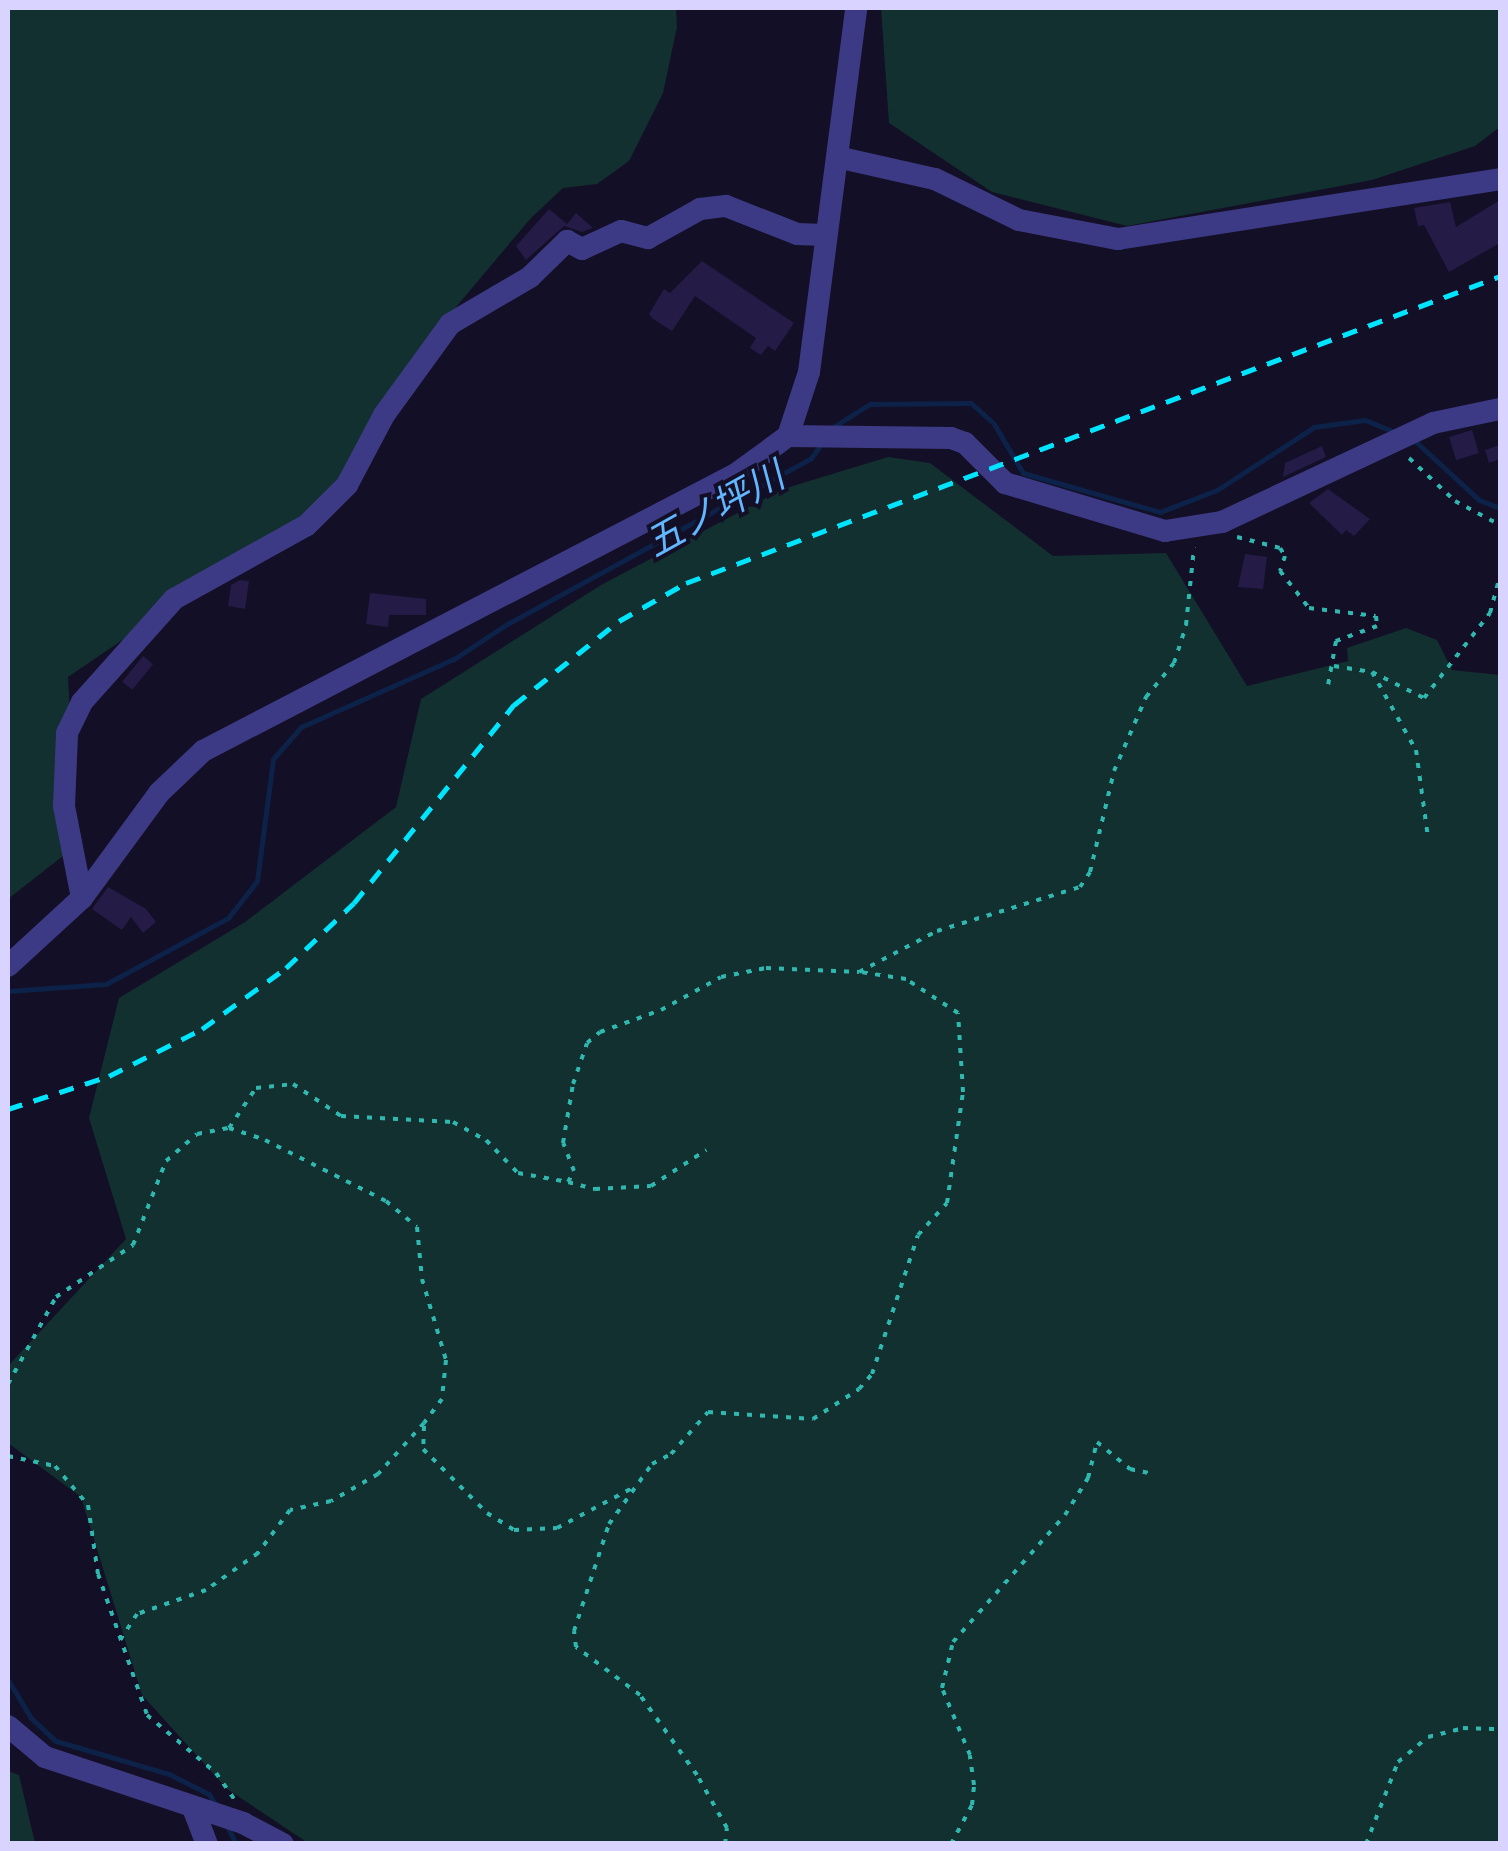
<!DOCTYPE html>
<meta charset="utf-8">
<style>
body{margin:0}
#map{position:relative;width:1508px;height:1851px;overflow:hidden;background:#130f26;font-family:Roboto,"Noto Sans JP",sans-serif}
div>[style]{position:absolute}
.green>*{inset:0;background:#12302f}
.stream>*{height:5px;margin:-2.5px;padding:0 2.5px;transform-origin:2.5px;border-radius:2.5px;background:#0c2248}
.building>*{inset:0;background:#241b47;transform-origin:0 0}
.path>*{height:4px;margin-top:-2px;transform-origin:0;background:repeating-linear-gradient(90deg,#2fb8b0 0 5px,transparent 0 13px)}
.minor>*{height:22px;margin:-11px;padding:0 11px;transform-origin:11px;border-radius:11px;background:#3d3a85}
.rail>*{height:5px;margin-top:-2.5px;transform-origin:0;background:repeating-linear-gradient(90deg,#00e5ff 0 15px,transparent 0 27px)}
span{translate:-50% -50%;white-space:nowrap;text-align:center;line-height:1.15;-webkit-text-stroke:8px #130f26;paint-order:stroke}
.water-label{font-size:38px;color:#62b6ff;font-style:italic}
.frame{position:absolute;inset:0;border:10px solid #d9d4ff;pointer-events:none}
</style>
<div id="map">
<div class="green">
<div style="clip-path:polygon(8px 8px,676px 8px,677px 27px,663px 93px,629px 161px,597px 184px,563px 188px,531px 218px,419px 351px,340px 481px,300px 519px,68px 677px,77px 845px,8px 899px)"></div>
<div style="clip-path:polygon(881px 8px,1500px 8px,1500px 127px,1475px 146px,1372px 180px,1127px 226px,992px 192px,889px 123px)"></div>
<div style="clip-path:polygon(888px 457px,930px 463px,1053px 556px,1166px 553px,1247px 686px,1348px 661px,1347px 648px,1406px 628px,1437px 640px,1452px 670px,1500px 675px,1500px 1843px,308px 1843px,227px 1789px,142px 1695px,81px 1497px,8px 1443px,8px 1366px,126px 1239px,89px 1118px,119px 998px,245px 922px,396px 807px,421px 699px,601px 585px,783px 489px)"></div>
<div style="clip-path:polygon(8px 1771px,19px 1775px,35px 1843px,8px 1843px)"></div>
</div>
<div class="stream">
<div style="left:833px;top:427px;width:44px;rotate:-31.9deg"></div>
<div style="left:870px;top:404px;width:101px;rotate:-0.6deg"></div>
<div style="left:971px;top:403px;width:31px;rotate:42deg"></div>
<div style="left:994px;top:424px;width:57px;rotate:59.4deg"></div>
<div style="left:1023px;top:473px;width:142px;rotate:15.9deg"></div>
<div style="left:1160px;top:512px;width:61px;rotate:-21.1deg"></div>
<div style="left:1217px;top:490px;width:116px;rotate:-33deg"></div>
<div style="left:1314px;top:427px;width:51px;rotate:-7.8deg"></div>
<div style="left:1365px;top:420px;width:31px;rotate:22deg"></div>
<div style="left:1414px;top:440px;width:88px;rotate:42.7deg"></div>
<div style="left:1479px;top:500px;width:22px;rotate:21deg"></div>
<div style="left:8px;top:991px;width:98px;rotate:-4.1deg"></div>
<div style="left:106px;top:984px;width:139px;rotate:-28.4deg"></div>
<div style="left:228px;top:918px;width:47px;rotate:-51.9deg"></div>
<div style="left:257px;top:881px;width:123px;rotate:-82.5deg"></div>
<div style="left:273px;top:759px;width:43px;rotate:-48.8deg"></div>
<div style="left:301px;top:727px;width:167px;rotate:-24deg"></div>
<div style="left:454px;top:659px;width:64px;rotate:-33.4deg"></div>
<div style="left:507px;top:624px;width:346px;rotate:-28.6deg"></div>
<div style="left:811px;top:458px;width:17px;rotate:-54deg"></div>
<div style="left:8px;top:1680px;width:44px;rotate:58.8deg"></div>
<div style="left:31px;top:1718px;width:34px;rotate:43deg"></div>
<div style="left:56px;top:1741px;width:118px;rotate:16.3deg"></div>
<div style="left:169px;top:1774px;width:45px;rotate:26.6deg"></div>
<div style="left:209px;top:1794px;width:14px;rotate:60deg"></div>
<div style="left:228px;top:1828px;width:18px;rotate:63deg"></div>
</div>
<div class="building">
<div style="clip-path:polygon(1500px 200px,1500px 243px,1449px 272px,1424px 225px,1418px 226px,1414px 208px,1450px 202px,1456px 227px)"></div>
<div style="clip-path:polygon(549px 209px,567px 224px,576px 213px,593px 228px,582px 232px,564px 226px,526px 260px,516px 246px)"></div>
<div style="clip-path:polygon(702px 261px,794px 323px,775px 351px,768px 346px,761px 355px,750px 348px,756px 338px,695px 296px,672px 331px,653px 319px,649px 314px,664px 289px,670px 293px)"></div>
<div style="left:1472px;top:430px;width:24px;height:24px;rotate:73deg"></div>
<div style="clip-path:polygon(1500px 445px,1500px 459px,1489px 463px,1485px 450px)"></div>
<div style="clip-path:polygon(1322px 446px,1326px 457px,1283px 477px,1285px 463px)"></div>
<div style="clip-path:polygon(1328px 489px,1370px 519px,1354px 536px,1346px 530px,1342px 535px,1309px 503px)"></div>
<div style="clip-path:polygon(1245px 554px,1267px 557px,1263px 589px,1238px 587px)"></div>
<div style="clip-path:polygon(240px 580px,249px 581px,245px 609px,228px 606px,231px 585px)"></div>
<div style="clip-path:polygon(370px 593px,426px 599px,426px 615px,389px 615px,388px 627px,366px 624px)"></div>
<div style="left:143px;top:656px;width:13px;height:33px;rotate:39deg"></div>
<div style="clip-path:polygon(108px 887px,146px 909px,156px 922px,143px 933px,131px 917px,122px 930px,92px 909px)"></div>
</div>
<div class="path">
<div style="left:1409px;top:458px;width:63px;rotate:43.1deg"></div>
<div style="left:1455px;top:501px;width:51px;rotate:28.1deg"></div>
<div style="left:1237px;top:537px;width:44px;rotate:14.3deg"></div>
<div style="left:1280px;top:548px;width:9px;rotate:58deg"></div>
<div style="left:1285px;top:556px;width:16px;rotate:108deg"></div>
<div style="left:1280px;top:571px;width:47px;rotate:51.9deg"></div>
<div style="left:1309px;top:608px;width:67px;rotate:6.8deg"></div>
<div style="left:1376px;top:616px;width:10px;rotate:84deg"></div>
<div style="left:1377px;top:626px;width:44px;rotate:159.9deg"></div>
<div style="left:1336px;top:641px;width:51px;rotate:100.2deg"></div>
<div style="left:1334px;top:666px;width:38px;rotate:9deg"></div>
<div style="left:1372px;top:672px;width:58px;rotate:26.6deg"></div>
<div style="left:1424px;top:698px;width:108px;rotate:-52.2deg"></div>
<div style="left:1490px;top:613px;width:38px;rotate:-75deg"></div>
<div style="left:1372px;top:672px;width:90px;rotate:60.6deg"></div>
<div style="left:1416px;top:750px;width:89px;rotate:82.2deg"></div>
<div style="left:229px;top:1128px;width:48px;rotate:-56deg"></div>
<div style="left:256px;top:1088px;width:37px;rotate:-6deg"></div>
<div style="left:293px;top:1084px;width:58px;rotate:33.7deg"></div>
<div style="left:341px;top:1116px;width:112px;rotate:3.1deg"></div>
<div style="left:453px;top:1122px;width:38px;rotate:29deg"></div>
<div style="left:486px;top:1140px;width:46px;rotate:45.9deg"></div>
<div style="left:518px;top:1173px;width:51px;rotate:10.2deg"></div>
<div style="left:568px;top:1182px;width:13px;rotate:-61deg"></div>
<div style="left:574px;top:1171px;width:30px;rotate:-111deg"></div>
<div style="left:563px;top:1143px;width:60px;rotate:-80.4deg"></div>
<div style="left:573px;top:1084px;width:43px;rotate:-71.1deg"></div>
<div style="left:587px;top:1043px;width:17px;rotate:-40deg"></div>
<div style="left:600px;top:1032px;width:65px;rotate:-19.8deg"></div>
<div style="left:661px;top:1010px;width:68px;rotate:-28.8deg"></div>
<div style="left:721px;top:977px;width:46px;rotate:-11.3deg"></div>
<div style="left:766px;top:968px;width:93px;rotate:2.5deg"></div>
<div style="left:859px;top:972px;width:88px;rotate:-27.7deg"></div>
<div style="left:937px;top:931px;width:150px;rotate:-17.1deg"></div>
<div style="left:1080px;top:887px;width:18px;rotate:-56deg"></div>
<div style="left:1090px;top:872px;width:104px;rotate:-76.6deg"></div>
<div style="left:1114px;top:771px;width:81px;rotate:-66.6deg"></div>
<div style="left:1146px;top:697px;width:44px;rotate:-50.5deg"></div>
<div style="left:1174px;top:663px;width:40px;rotate:-72deg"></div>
<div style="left:1186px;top:625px;width:78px;rotate:-84.1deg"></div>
<div style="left:568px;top:1182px;width:28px;rotate:15deg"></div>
<div style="left:595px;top:1189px;width:56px;rotate:-3.1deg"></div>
<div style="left:651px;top:1186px;width:66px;rotate:-33.2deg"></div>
<div style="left:8px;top:1384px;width:99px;rotate:-61.1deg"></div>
<div style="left:56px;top:1297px;width:93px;rotate:-34deg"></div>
<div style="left:133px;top:1245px;width:90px;rotate:-68.6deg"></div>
<div style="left:166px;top:1161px;width:41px;rotate:-41.1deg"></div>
<div style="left:197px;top:1134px;width:33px;rotate:-11deg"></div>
<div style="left:229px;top:1128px;width:38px;rotate:18deg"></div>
<div style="left:265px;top:1140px;width:136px;rotate:26.8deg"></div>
<div style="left:386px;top:1201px;width:40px;rotate:40deg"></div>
<div style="left:417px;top:1227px;width:52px;rotate:84.5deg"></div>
<div style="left:422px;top:1279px;width:84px;rotate:73.5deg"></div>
<div style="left:446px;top:1360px;width:39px;rotate:96deg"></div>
<div style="left:442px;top:1399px;width:30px;rotate:127deg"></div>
<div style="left:424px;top:1423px;width:69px;rotate:132deg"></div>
<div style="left:378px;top:1474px;width:54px;rotate:150.1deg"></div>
<div style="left:331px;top:1501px;width:42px;rotate:167.6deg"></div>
<div style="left:290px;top:1510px;width:54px;rotate:126.7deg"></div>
<div style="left:258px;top:1553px;width:64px;rotate:144.6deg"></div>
<div style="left:206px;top:1590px;width:73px;rotate:160.8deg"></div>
<div style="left:137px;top:1614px;width:31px;rotate:123deg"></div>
<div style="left:424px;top:1426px;width:23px;rotate:92deg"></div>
<div style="left:423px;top:1449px;width:91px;rotate:45deg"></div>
<div style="left:487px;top:1513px;width:32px;rotate:32deg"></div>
<div style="left:514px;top:1530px;width:43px;rotate:-2.7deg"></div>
<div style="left:557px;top:1528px;width:87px;rotate:-28deg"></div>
<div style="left:8px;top:1456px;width:48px;rotate:12deg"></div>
<div style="left:55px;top:1466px;width:51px;rotate:49.8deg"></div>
<div style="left:88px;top:1505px;width:70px;rotate:81.8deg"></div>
<div style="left:98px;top:1574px;width:149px;rotate:70.8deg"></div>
<div style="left:147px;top:1715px;width:90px;rotate:40deg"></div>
<div style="left:216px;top:1773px;width:33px;rotate:55deg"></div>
<div style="left:725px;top:1844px;width:16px;rotate:-83deg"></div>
<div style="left:727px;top:1828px;width:61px;rotate:-119.5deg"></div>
<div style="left:697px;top:1775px;width:98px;rotate:-125.5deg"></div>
<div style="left:640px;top:1695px;width:80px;rotate:-143.1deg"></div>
<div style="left:576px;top:1647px;width:16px;rotate:-97deg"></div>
<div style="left:574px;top:1631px;width:113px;rotate:-71.9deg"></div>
<div style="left:609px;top:1524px;width:74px;rotate:-54.4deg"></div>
<div style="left:652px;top:1464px;width:21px;rotate:-28deg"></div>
<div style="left:671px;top:1454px;width:56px;rotate:-48.6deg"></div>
<div style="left:708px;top:1412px;width:105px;rotate:3.8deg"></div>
<div style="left:813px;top:1419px;width:55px;rotate:-33.1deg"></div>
<div style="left:859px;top:1389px;width:20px;rotate:-49deg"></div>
<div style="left:872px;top:1374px;width:146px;rotate:-71.7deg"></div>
<div style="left:918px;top:1235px;width:43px;rotate:-47.8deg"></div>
<div style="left:947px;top:1203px;width:112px;rotate:-81.8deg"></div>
<div style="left:963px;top:1092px;width:79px;rotate:-93.6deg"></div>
<div style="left:958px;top:1013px;width:62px;rotate:-146.8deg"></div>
<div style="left:906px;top:979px;width:47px;rotate:-171.3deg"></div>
<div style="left:951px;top:1844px;width:44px;rotate:-61.7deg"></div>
<div style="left:972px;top:1805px;width:20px;rotate:-84deg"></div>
<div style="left:974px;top:1785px;width:30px;rotate:-98deg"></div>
<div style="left:970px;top:1755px;width:73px;rotate:-112.7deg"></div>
<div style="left:942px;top:1688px;width:47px;rotate:-76.6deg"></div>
<div style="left:953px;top:1642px;width:169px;rotate:-48.6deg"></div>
<div style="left:1065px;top:1515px;width:44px;rotate:-58.1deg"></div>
<div style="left:1088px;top:1478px;width:37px;rotate:-76deg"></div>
<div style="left:1097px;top:1442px;width:43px;rotate:39.3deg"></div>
<div style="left:1130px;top:1469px;width:24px;rotate:12deg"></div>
<div style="left:1366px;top:1844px;width:88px;rotate:-68.7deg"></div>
<div style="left:1398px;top:1762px;width:39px;rotate:-40deg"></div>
<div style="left:1428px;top:1737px;width:36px;rotate:-14deg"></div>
<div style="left:1463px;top:1728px;width:37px;rotate:2deg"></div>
</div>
<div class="minor">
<div style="left:837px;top:157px;width:100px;rotate:12.7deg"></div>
<div style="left:935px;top:179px;width:93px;rotate:26deg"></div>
<div style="left:1019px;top:220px;width:101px;rotate:10.9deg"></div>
<div style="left:1118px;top:239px;width:387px;rotate:-8.9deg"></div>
<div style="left:788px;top:436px;width:163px;rotate:0.7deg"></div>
<div style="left:951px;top:438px;width:15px;rotate:20deg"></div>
<div style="left:965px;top:443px;width:57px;rotate:45deg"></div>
<div style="left:1005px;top:483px;width:167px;rotate:16.7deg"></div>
<div style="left:1165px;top:531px;width:58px;rotate:-9deg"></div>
<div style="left:1222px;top:522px;width:233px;rotate:-25.1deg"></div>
<div style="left:1433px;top:423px;width:68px;rotate:-11.8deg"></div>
<div style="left:82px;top:898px;width:94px;rotate:-101.1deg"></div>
<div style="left:64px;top:806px;width:73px;rotate:-87.6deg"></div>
<div style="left:67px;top:733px;width:34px;rotate:-64deg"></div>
<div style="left:82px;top:702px;width:138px;rotate:-48.2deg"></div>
<div style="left:174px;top:599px;width:152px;rotate:-29.1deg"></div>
<div style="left:307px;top:525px;width:57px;rotate:-45deg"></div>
<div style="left:347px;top:485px;width:79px;rotate:-62.1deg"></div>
<div style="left:384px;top:415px;width:112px;rotate:-54deg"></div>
<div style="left:450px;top:324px;width:93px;rotate:-30.4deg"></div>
<div style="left:530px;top:277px;width:52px;rotate:-44.2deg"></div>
<div style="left:567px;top:241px;width:17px;rotate:28deg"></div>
<div style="left:582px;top:249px;width:43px;rotate:-24.8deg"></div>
<div style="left:621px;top:231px;width:28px;rotate:15deg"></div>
<div style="left:648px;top:238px;width:60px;rotate:-29.1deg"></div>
<div style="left:700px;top:209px;width:26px;rotate:-7deg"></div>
<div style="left:726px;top:206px;width:76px;rotate:21.5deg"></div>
<div style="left:797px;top:234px;width:26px;rotate:2deg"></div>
<div style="left:8px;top:966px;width:100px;rotate:-42.6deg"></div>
<div style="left:82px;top:898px;width:130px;rotate:-53.7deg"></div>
<div style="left:159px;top:793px;width:61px;rotate:-43.7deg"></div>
<div style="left:203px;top:751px;width:601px;rotate:-27.46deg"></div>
<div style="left:736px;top:474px;width:64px;rotate:-36.2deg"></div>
<div style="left:788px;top:436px;width:67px;rotate:-71.8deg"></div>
<div style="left:809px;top:372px;width:367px;rotate:-82.6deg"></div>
<div style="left:8px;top:1726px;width:48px;rotate:40deg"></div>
<div style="left:45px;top:1757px;width:209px;rotate:18.4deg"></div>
<div style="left:243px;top:1823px;width:45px;rotate:27.7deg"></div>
<div style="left:193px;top:1808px;width:39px;rotate:69deg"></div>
</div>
<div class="rail">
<div style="left:8px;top:1109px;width:106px;rotate:-18.1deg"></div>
<div style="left:109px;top:1076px;width:104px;rotate:-26.8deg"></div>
<div style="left:202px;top:1029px;width:104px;rotate:-36deg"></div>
<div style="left:286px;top:968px;width:94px;rotate:-43.7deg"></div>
<div style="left:354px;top:903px;width:255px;rotate:-51.1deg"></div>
<div style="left:514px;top:705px;width:134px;rotate:-38.7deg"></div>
<div style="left:619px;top:621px;width:77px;rotate:-29.6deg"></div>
<div style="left:686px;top:583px;width:870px;rotate:-20.66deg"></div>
</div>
<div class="water-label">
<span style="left:715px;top:510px;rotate:-29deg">五ノ坪川</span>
</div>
<div class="frame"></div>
</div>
